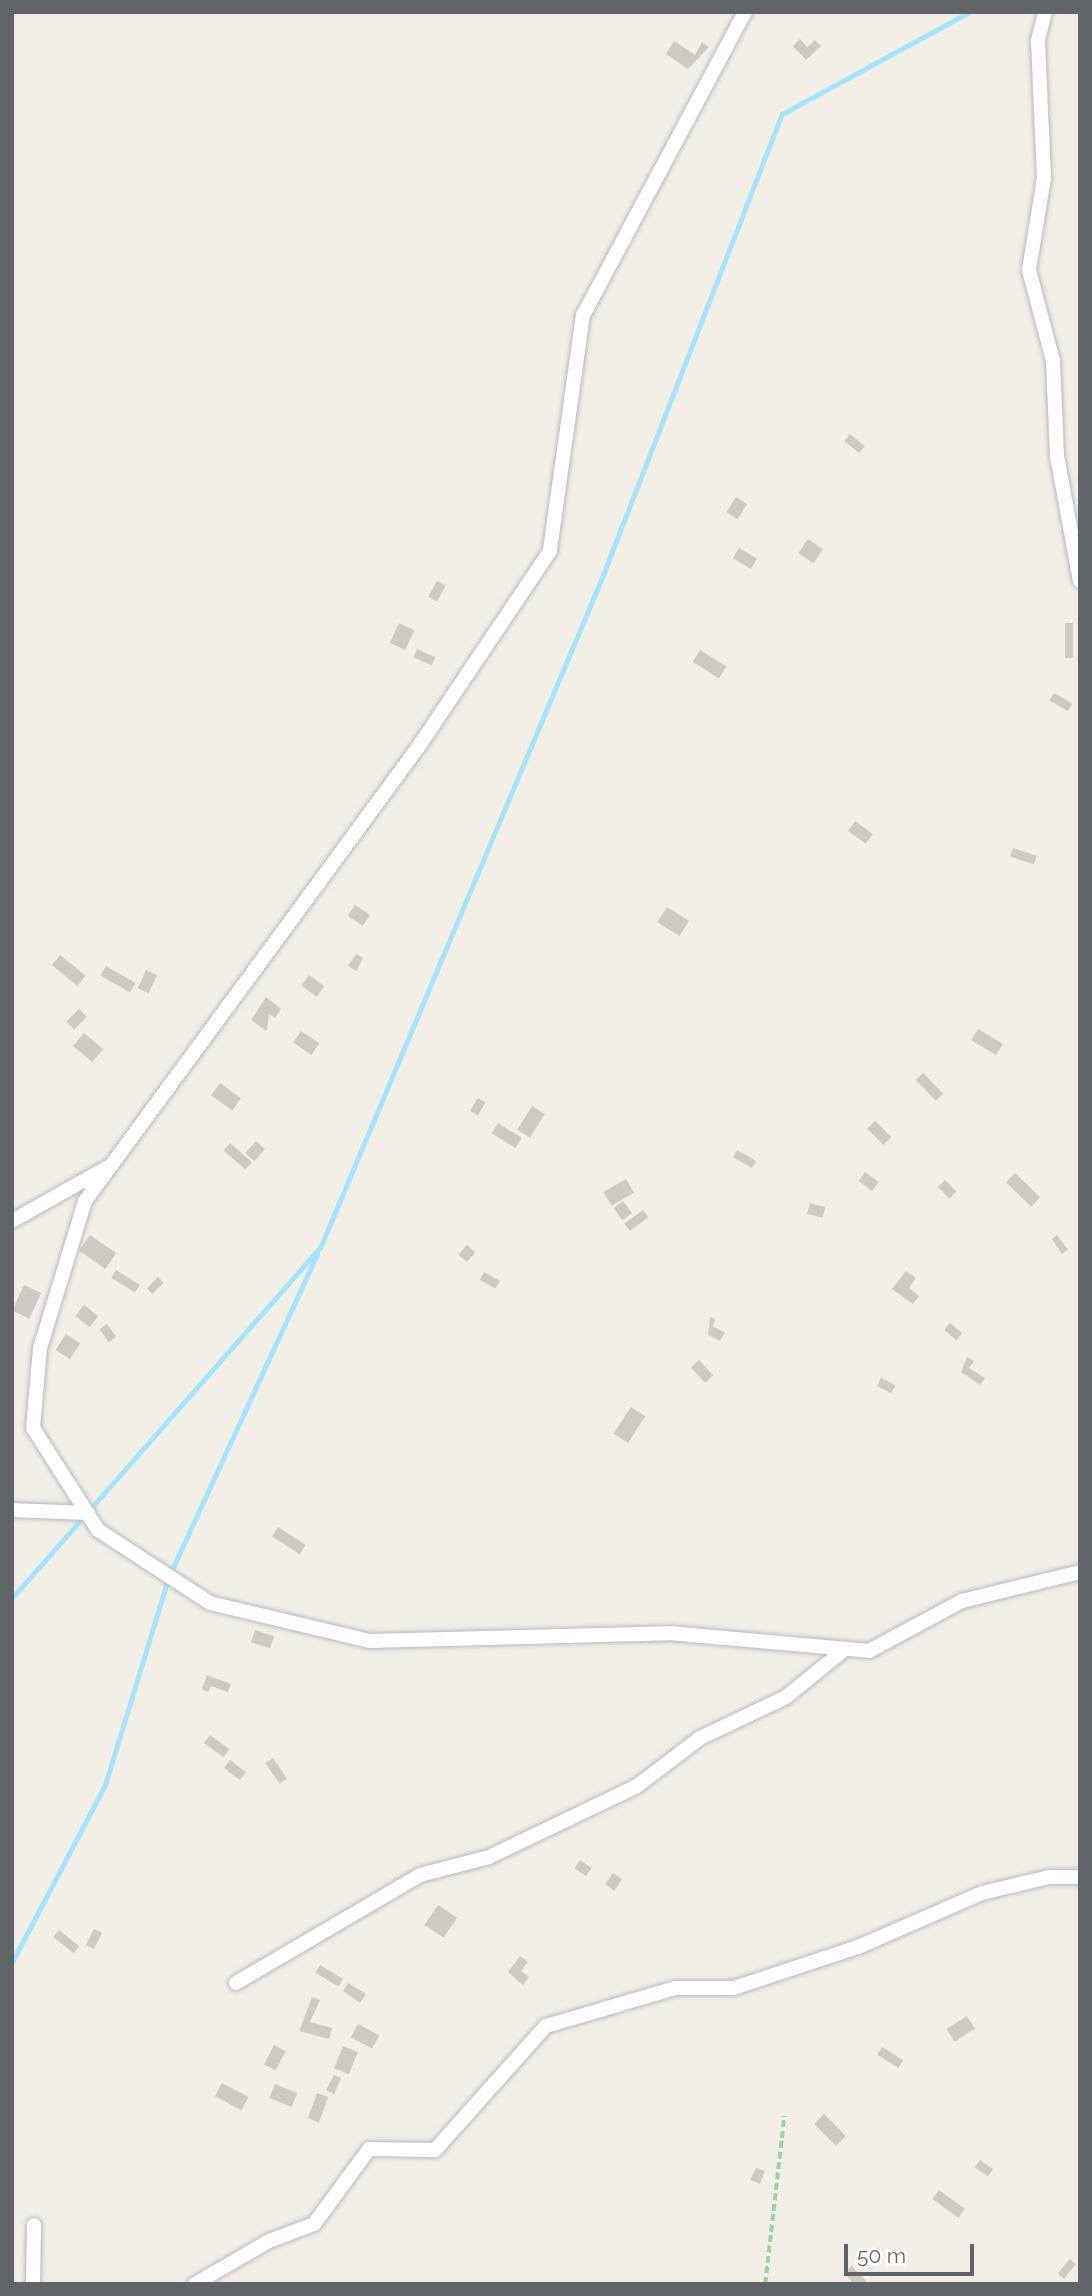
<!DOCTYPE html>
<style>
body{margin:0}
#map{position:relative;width:1092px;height:2296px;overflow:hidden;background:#f1eee6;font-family:Raleway,sans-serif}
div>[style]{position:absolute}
.stream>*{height:5px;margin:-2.5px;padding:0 2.5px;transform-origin:2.5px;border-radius:2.5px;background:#a9e4ff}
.building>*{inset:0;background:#cecbc5;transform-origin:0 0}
.path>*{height:3.5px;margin-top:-1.75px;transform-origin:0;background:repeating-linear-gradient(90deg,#9cd2a4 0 7px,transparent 0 10.5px)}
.roads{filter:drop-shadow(0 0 2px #b7babe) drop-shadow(0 0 2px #b7babe)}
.minor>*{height:14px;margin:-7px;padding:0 7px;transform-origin:7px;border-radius:7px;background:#fff}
span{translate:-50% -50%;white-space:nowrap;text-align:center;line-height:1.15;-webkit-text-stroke:5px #fff;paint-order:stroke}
.frame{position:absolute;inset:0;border:14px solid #5e6468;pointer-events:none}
.scale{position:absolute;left:844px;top:2244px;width:130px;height:32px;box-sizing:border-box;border:4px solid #5e6468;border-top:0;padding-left:9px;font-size:21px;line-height:24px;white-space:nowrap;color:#5e6468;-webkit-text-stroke:5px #fff;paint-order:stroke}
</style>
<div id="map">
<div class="stream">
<div style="left:12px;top:1598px;width:466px;rotate:-48.7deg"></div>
<div style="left:320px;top:1248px;width:725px;rotate:-67.19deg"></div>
<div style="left:601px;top:580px;width:500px;rotate:-68.8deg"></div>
<div style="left:782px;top:114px;width:213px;rotate:-28.6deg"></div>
<div style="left:12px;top:1962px;width:200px;rotate:-62.3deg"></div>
<div style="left:105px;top:1785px;width:219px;rotate:-73deg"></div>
<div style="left:169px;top:1576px;width:354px;rotate:-65.3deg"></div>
</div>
<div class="building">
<div style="clip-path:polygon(800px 39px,807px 47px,815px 40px,821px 46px,806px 60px,793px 46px)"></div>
<div style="clip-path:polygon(674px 41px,695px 55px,702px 42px,709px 47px,688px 69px,666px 54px)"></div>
<div style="left:850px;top:434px;width:19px;height:9px;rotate:39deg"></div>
<div style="left:736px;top:497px;width:13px;height:18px;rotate:32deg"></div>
<div style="left:808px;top:539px;width:18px;height:17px;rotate:34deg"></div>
<div style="left:739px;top:548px;width:21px;height:12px;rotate:31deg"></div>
<div style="left:437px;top:581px;width:10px;height:18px;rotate:29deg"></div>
<div style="left:399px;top:623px;width:17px;height:22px;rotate:25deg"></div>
<div style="left:1065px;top:623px;width:8px;height:35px"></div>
<div style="left:417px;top:649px;width:20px;height:9px;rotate:24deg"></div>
<div style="left:700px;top:650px;width:31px;height:14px;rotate:32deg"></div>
<div style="left:1054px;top:693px;width:21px;height:9px;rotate:29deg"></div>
<div style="left:855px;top:821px;width:22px;height:12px;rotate:36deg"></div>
<div style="left:1013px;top:848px;width:25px;height:9px;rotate:18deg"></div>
<div style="left:355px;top:905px;width:18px;height:13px;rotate:34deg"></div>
<div style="left:667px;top:907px;width:26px;height:18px;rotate:32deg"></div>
<div style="clip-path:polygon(356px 954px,363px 958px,356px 971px,348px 966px)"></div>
<div style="left:60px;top:955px;width:33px;height:13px;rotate:39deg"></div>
<div style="left:106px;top:966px;width:34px;height:11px;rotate:30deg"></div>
<div style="left:146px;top:970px;width:12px;height:20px;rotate:24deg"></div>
<div style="left:309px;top:975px;width:19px;height:13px;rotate:36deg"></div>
<div style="clip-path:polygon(266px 997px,281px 1009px,275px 1018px,269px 1014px,267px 1031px,251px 1020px)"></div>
<div style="left:79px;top:1009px;width:11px;height:18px;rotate:45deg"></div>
<div style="left:978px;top:1029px;width:29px;height:13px;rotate:31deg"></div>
<div style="left:301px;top:1031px;width:22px;height:14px;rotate:34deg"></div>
<div style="left:84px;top:1033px;width:25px;height:17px;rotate:40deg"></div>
<div style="left:923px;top:1073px;width:29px;height:10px;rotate:46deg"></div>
<div style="left:220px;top:1083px;width:26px;height:15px;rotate:36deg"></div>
<div style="left:478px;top:1098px;width:9px;height:15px;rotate:32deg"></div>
<div style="left:532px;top:1106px;width:15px;height:28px;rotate:32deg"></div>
<div style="left:875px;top:1121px;width:23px;height:11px;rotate:45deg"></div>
<div style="left:498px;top:1123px;width:28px;height:12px;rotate:32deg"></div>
<div style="left:256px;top:1141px;width:12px;height:16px;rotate:42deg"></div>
<div style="left:230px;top:1143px;width:29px;height:10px;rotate:41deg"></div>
<div style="left:737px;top:1150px;width:22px;height:8px;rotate:30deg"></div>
<div style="left:865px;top:1172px;width:17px;height:11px;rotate:36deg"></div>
<div style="left:1015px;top:1173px;width:35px;height:13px;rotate:44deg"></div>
<div style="left:626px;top:1179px;width:16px;height:26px;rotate:60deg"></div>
<div style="left:945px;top:1180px;width:16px;height:10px;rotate:45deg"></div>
<div style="left:623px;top:1201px;width:15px;height:12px;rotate:53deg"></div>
<div style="left:810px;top:1203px;width:16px;height:11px;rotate:15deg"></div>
<div style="left:643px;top:1210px;width:9px;height:23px;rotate:54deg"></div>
<div style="left:90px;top:1235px;width:32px;height:19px;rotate:35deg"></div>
<div style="clip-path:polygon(1057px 1235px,1068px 1250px,1062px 1254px,1052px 1239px)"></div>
<div style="left:467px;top:1245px;width:11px;height:13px;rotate:41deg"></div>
<div style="left:116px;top:1270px;width:28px;height:9px;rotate:32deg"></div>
<div style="clip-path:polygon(906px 1271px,916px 1278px,909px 1288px,919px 1296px,913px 1304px,892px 1289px)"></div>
<div style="left:484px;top:1272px;width:18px;height:9px;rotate:29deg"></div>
<div style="left:158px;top:1277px;width:8px;height:16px;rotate:45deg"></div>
<div style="left:24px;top:1285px;width:19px;height:28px;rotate:25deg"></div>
<div style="left:84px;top:1305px;width:18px;height:14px;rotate:38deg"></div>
<div style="clip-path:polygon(710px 1317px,715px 1319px,713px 1327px,725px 1332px,720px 1341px,708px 1335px)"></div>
<div style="left:950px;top:1323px;width:16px;height:9px;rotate:40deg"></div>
<div style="left:107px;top:1324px;width:16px;height:9px;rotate:55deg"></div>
<div style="left:66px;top:1334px;width:17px;height:19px;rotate:33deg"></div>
<div style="clip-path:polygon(967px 1357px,974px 1361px,969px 1368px,985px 1378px,980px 1385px,961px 1372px)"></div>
<div style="left:699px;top:1360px;width:21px;height:11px;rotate:47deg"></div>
<div style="left:881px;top:1378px;width:16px;height:9px;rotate:27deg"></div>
<div style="left:631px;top:1407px;width:17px;height:32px;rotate:33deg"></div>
<div style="left:278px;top:1527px;width:33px;height:11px;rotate:33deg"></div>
<div style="left:255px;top:1630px;width:20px;height:13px;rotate:18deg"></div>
<div style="clip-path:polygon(207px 1675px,231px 1684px,228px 1692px,211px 1686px,208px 1692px,202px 1689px)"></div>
<div style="left:210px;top:1735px;width:24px;height:10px;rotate:36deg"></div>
<div style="left:273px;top:1758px;width:25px;height:9px;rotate:56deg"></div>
<div style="left:230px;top:1760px;width:20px;height:10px;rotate:37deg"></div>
<div style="left:580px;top:1860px;width:14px;height:10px;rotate:34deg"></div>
<div style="left:613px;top:1873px;width:11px;height:14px;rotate:34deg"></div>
<div style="left:438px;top:1905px;width:23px;height:24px;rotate:34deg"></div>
<div style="left:94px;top:1929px;width:9px;height:18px;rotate:27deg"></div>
<div style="left:59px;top:1930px;width:26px;height:9px;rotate:39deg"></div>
<div style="clip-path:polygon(520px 1956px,528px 1962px,521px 1971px,529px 1977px,523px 1985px,508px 1972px)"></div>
<div style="left:320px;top:1965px;width:27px;height:9px;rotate:31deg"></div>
<div style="clip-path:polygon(348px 1983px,366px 1994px,360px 2003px,343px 1991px)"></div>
<div style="clip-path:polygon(312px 1997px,320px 2000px,310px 2022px,332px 2028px,329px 2039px,299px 2031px)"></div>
<div style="left:967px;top:2016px;width:15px;height:24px;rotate:58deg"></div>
<div style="left:358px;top:2024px;width:24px;height:15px;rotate:28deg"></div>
<div style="left:274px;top:2045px;width:13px;height:22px;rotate:27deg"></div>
<div style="left:343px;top:2046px;width:16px;height:24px;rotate:22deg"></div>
<div style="left:882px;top:2047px;width:25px;height:9px;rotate:32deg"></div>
<div style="clip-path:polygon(334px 2075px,341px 2078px,334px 2094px,326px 2090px)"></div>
<div style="left:222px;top:2083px;width:30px;height:15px;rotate:28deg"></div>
<div style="left:275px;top:2084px;width:24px;height:15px;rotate:22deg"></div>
<div style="left:317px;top:2093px;width:12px;height:27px;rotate:20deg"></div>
<div style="left:824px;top:2114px;width:31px;height:14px;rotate:45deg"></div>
<div style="left:980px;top:2160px;width:16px;height:9px;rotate:35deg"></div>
<div style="clip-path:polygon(756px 2168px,765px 2171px,760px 2184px,750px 2180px)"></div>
<div style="left:939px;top:2190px;width:32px;height:11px;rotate:36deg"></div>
<div style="left:1070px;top:2259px;width:8px;height:19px;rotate:40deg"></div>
<div style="clip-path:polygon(852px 2266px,866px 2281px,864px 2284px,854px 2284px,844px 2273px)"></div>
</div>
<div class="path">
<div style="left:765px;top:2284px;width:169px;rotate:-83.5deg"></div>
</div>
<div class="roads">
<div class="minor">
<div style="left:745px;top:12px;width:344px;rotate:118.1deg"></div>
<div style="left:583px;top:315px;width:238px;rotate:98deg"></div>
<div style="left:550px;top:551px;width:235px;rotate:123.9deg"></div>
<div style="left:419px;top:746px;width:564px;rotate:126.28deg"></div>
<div style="left:85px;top:1201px;width:154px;rotate:107deg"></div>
<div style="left:40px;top:1348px;width:80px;rotate:95deg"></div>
<div style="left:33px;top:1428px;width:121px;rotate:57.5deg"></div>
<div style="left:98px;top:1530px;width:134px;rotate:33.1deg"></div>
<div style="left:210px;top:1603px;width:163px;rotate:13.4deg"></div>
<div style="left:369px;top:1641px;width:300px;rotate:-1.5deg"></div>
<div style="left:669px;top:1633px;width:201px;rotate:5.1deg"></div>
<div style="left:869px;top:1651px;width:106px;rotate:-28.3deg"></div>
<div style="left:962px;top:1601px;width:122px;rotate:-13.8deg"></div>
<div style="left:1045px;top:12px;width:30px;rotate:104deg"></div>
<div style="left:1038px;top:41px;width:137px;rotate:87.5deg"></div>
<div style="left:1044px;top:178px;width:93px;rotate:99.3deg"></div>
<div style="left:1029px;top:270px;width:94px;rotate:75.2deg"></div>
<div style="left:1053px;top:361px;width:95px;rotate:87.6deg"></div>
<div style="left:1057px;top:456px;width:127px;rotate:79.6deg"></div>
<div style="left:12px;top:1221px;width:108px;rotate:-29.4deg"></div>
<div style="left:12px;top:1510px;width:76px;rotate:2.3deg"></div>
<div style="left:236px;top:1983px;width:213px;rotate:-30.4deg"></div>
<div style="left:420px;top:1875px;width:71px;rotate:-14.6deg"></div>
<div style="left:489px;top:1857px;width:164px;rotate:-25.6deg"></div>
<div style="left:637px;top:1786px;width:79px;rotate:-37.3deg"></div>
<div style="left:700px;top:1738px;width:95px;rotate:-25.5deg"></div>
<div style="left:786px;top:1697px;width:76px;rotate:-39.1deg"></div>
<div style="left:33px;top:2284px;width:59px;rotate:-89deg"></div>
<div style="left:195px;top:2284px;width:86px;rotate:-30.2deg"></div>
<div style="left:269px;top:2241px;width:48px;rotate:-20.7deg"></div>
<div style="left:314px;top:2224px;width:93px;rotate:-53.7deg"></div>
<div style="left:369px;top:2149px;width:66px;rotate:0.9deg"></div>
<div style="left:435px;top:2150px;width:166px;rotate:-48.2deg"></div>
<div style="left:546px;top:2026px;width:134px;rotate:-16.4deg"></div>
<div style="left:675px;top:1988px;width:59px"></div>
<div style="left:734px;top:1988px;width:131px;rotate:-18.3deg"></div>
<div style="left:858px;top:1947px;width:135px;rotate:-23.5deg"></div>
<div style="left:982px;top:1893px;width:69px;rotate:-13.4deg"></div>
<div style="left:1049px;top:1877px;width:31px"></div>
</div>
</div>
<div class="frame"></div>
<div class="scale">50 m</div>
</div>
